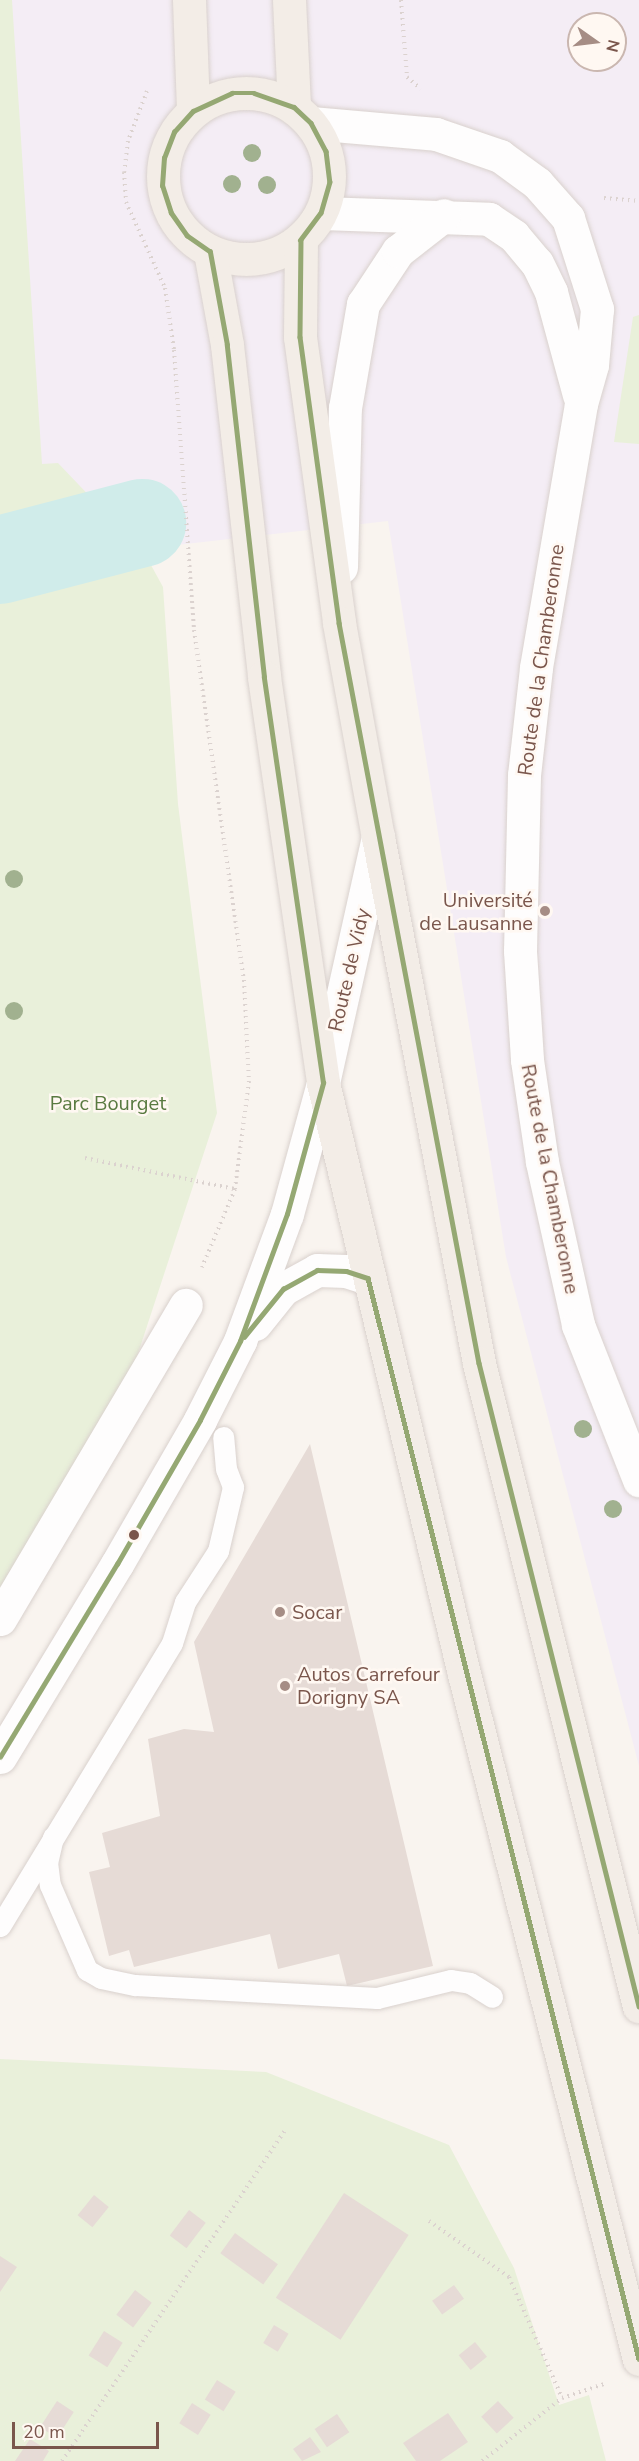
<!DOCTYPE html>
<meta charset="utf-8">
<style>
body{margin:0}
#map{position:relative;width:639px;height:2461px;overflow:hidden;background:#f9f4ef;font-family:"Nunito Sans",sans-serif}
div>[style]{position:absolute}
.education>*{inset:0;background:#f4edf5}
.green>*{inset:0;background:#e9f0da}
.river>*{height:88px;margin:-44px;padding:0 44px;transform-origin:44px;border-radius:44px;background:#d0ecea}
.building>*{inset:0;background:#e6dbd6;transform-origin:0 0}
.path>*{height:4px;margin-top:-2px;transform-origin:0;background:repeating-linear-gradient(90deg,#dbd2cf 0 1.5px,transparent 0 6px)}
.roads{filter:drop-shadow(0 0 2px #d9d1cd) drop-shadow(0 0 2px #d9d1cd)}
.lane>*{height:21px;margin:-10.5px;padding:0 10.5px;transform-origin:10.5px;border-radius:10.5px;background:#fefdfd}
.street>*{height:33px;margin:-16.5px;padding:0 16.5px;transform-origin:16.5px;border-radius:16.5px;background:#fefdfd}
.primary>*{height:33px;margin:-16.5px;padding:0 16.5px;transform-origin:16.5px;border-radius:16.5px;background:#f3ede7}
.primary>.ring{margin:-16.5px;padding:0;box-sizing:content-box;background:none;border:33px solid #f3ede7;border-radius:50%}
.bus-1>*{height:4.5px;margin:-2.25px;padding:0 2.25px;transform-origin:2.25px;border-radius:2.25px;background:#95a873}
.trees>*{width:18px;height:18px;margin:-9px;border-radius:50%;background:#a1b18f}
.dots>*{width:16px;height:16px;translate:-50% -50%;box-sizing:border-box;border:3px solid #fff8f2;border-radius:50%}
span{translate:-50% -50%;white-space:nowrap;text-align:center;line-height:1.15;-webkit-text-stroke:5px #fff8f2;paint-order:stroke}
.street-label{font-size:20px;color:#7a564c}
.poi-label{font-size:20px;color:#7a564c}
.right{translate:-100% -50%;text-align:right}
.left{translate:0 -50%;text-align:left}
.park-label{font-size:20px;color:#597a41}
.north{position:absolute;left:567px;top:12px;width:60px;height:60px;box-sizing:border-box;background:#fff8f2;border:2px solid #cab7b0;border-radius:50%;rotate:104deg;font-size:16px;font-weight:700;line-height:24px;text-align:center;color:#7a564c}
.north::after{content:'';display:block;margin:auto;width:21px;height:27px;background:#a68d85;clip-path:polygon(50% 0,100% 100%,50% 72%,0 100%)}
.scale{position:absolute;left:12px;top:2422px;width:147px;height:27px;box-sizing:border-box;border:3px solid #7a564c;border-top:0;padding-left:8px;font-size:18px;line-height:21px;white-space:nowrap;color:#7a564c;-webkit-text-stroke:4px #fff8f2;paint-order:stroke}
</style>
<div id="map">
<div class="education">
<div style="clip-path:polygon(evenodd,0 0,639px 0,639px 1766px,506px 1257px,388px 521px,0 565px,0 0,579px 24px,615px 24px,615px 60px,579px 60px,579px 24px)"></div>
</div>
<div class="green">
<div style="clip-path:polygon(0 0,12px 0,42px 464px,58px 463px,121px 529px,142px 523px,146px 556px,163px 587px,178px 804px,217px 1113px,126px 1390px,0 1596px)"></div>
<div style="clip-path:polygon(639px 315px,639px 444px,614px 442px,633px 317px)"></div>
<div style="clip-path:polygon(0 2059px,266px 2072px,449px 2145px,514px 2268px,559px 2405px,589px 2395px,606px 2461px,0 2461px)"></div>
</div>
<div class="river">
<div style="left:0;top:560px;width:147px;rotate:-14.6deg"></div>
</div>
<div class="building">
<div style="clip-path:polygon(310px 1444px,433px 1966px,347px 1986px,339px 1954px,278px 1969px,270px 1934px,134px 1967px,129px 1950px,109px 1956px,89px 1872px,110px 1867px,102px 1833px,160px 1816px,148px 1739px,184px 1729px,214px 1732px,194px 1642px)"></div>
<div style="left:344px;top:2193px;width:77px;height:125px;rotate:33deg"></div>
<div style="left:94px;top:2195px;width:19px;height:26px;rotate:39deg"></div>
<div style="left:189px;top:2210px;width:21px;height:32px;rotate:37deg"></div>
<div style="left:235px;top:2233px;width:53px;height:25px;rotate:36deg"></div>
<div style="clip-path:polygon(0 2256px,17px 2267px,0 2292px)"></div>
<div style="left:454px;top:2285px;width:17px;height:27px;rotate:54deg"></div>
<div style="left:135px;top:2290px;width:21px;height:31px;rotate:37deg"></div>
<div style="left:274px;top:2325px;width:17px;height:21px;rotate:31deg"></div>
<div style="left:104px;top:2331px;width:22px;height:29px;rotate:32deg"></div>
<div style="left:475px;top:2342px;width:19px;height:21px;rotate:51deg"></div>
<div style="left:217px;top:2380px;width:22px;height:23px;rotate:32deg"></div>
<div style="left:57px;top:2401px;width:20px;height:31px;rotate:33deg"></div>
<div style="left:498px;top:2401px;width:23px;height:23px;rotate:47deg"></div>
<div style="left:192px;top:2403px;width:22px;height:24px;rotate:32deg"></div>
<div style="clip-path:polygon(448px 2413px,468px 2442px,440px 2461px,416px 2461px,403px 2443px)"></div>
<div style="left:337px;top:2414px;width:22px;height:27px;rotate:56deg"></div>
<div style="clip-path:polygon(310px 2437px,321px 2452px,302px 2461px,293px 2449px)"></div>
<div style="clip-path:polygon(30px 2439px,49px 2451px,43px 2461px,15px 2461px)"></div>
</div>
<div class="path">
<div style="left:401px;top:0;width:77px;rotate:85.5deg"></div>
<div style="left:407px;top:77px;width:18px;rotate:41deg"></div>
<div style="left:147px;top:91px;width:53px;rotate:110.8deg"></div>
<div style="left:128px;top:141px;width:31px;rotate:97deg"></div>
<div style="left:124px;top:172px;width:30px;rotate:86deg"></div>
<div style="left:126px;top:202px;width:94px;rotate:65.6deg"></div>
<div style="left:165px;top:288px;width:63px;rotate:81.7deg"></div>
<div style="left:174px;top:350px;width:281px;rotate:85.9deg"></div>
<div style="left:194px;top:630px;width:354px;rotate:81.9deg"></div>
<div style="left:244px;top:980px;width:101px;rotate:87.2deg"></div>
<div style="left:249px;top:1081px;width:109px;rotate:97.4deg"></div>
<div style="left:235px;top:1189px;width:85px;rotate:112.9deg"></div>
<div style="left:604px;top:198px;width:35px;rotate:5deg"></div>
<div style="left:85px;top:1158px;width:153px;rotate:11.7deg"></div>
<div style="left:429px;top:2221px;width:98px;rotate:35deg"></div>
<div style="left:509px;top:2277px;width:132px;rotate:66.3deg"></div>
<div style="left:62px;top:2461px;width:399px;rotate:-56deg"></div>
<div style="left:482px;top:2461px;width:102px;rotate:-38.2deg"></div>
<div style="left:562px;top:2398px;width:44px;rotate:-18.4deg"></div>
</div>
<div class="roads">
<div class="lane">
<div style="left:53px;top:1837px;width:26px;rotate:103deg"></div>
<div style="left:47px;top:1862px;width:23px;rotate:83deg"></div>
<div style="left:50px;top:1885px;width:93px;rotate:66.5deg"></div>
<div style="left:87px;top:1970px;width:16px;rotate:30deg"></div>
<div style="left:101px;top:1978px;width:35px;rotate:12deg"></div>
<div style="left:135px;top:1985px;width:242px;rotate:3.1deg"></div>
<div style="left:377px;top:1998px;width:76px;rotate:-13.7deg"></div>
<div style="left:451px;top:1980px;width:19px;rotate:9deg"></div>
<div style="left:470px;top:1983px;width:26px;rotate:32deg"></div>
<div style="left:0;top:1926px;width:331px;rotate:-58.7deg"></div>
<div style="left:172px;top:1643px;width:43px;rotate:-72.4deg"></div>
<div style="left:185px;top:1602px;width:61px;rotate:-57.1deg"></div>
<div style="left:218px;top:1551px;width:66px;rotate:-76.8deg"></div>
<div style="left:233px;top:1487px;width:19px;rotate:-111deg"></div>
<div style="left:226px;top:1469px;width:32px;rotate:-95deg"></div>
</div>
<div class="street">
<div style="left:311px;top:123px;width:125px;rotate:5deg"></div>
<div style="left:436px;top:134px;width:68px;rotate:19deg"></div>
<div style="left:500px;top:156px;width:46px;rotate:36.1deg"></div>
<div style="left:537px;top:183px;width:47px;rotate:48.5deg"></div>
<div style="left:568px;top:218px;width:96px;rotate:72.3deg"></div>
<div style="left:597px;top:309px;width:56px;rotate:95.1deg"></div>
<div style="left:592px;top:365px;width:41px;rotate:105.8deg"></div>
<div style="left:581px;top:404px;width:268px;rotate:99.7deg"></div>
<div style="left:536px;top:668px;width:108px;rotate:96.4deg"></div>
<div style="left:524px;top:775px;width:176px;rotate:91.3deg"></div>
<div style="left:520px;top:951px;width:109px;rotate:86.3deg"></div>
<div style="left:527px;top:1060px;width:103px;rotate:81.6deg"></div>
<div style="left:542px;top:1162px;width:167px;rotate:77.5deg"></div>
<div style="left:578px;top:1325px;width:167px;rotate:68.5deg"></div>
<div style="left:321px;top:213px;width:168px;rotate:2deg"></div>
<div style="left:489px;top:219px;width:30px;rotate:34deg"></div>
<div style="left:514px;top:236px;width:35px;rotate:50deg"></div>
<div style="left:537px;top:263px;width:32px;rotate:64deg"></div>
<div style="left:551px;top:292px;width:107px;rotate:74.8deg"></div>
<div style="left:341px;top:567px;width:159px;rotate:-88.6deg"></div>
<div style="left:345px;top:408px;width:106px;rotate:-80.2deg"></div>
<div style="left:363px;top:304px;width:64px;rotate:-56.6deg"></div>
<div style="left:398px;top:251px;width:58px;rotate:-38deg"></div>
<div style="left:255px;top:1324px;width:45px;rotate:-51.3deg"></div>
<div style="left:283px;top:1289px;width:39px;rotate:-29deg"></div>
<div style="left:317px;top:1270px;width:29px;rotate:2deg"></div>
<div style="left:346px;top:1271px;width:23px;rotate:18deg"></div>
<div style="left:0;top:1619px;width:365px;rotate:-59.4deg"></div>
<div style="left:0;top:1757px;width:226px;rotate:-58.8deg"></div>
<div style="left:117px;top:1564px;width:166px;rotate:-60deg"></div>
<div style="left:200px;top:1420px;width:89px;rotate:-63.1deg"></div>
<div style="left:240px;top:1341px;width:135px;rotate:-69.7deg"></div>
<div style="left:287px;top:1214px;width:136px;rotate:-74.6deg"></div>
<div style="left:323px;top:1083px;width:252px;rotate:-77.4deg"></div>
</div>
<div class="primary">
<div style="left:189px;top:0;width:111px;rotate:87.9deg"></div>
<div style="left:289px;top:0;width:107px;rotate:87.3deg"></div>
<div class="ring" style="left:163px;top:93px;width:133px;height:133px"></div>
<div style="left:301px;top:240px;width:97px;rotate:90.6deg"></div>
<div style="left:300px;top:337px;width:289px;rotate:82.2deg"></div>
<div style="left:339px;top:623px;width:218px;rotate:79.7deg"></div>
<div style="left:378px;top:837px;width:536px;rotate:79.13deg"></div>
<div style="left:479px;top:1363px;width:663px;rotate:76.03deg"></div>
<div style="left:210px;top:252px;width:95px;rotate:79.6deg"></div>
<div style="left:227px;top:345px;width:334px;rotate:83.6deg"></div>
<div style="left:264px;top:677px;width:410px;rotate:81.7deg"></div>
<div style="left:323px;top:1083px;width:608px;rotate:76.58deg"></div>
<div style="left:464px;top:1674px;width:707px;rotate:75.67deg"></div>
</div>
</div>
<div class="bus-1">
<div style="left:244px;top:1337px;width:62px;rotate:-50.9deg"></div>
<div style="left:283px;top:1289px;width:39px;rotate:-29deg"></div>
<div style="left:317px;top:1270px;width:29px;rotate:2deg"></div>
<div style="left:346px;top:1271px;width:23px;rotate:18deg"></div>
<div style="left:368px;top:1278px;width:1114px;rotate:75.93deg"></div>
<div style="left:0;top:1757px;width:226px;rotate:-58.8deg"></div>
<div style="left:117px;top:1564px;width:166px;rotate:-60deg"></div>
<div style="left:200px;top:1420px;width:89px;rotate:-63.1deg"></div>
<div style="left:240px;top:1341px;width:135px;rotate:-69.7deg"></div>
<div style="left:287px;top:1214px;width:136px;rotate:-74.6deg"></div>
<div style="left:323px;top:1083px;width:410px;rotate:-98.3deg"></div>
<div style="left:264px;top:677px;width:334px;rotate:-96.4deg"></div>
<div style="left:227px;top:345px;width:95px;rotate:-100.4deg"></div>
<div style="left:210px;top:252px;width:28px;rotate:-145deg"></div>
<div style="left:187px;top:236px;width:28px;rotate:-125deg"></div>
<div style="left:171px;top:213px;width:28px;rotate:-108deg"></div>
<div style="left:162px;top:186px;width:28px;rotate:-86deg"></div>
<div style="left:164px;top:158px;width:28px;rotate:-69deg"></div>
<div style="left:174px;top:132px;width:28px;rotate:-48deg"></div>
<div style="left:193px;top:111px;width:43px;rotate:-24.8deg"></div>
<div style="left:232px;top:93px;width:22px"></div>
<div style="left:254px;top:93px;width:42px;rotate:19.3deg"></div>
<div style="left:294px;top:107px;width:23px;rotate:43deg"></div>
<div style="left:311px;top:123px;width:32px;rotate:62deg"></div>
<div style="left:326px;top:151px;width:31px;rotate:83deg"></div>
<div style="left:330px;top:182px;width:32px;rotate:106deg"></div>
<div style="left:321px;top:213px;width:34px;rotate:127deg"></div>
<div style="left:301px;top:240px;width:97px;rotate:90.6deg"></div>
<div style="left:300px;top:337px;width:289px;rotate:82.2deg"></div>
<div style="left:339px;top:623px;width:753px;rotate:79.29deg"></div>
<div style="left:479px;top:1363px;width:663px;rotate:76.03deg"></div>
</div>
<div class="trees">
<div style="left:252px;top:153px"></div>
<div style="left:232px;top:184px"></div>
<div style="left:267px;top:185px"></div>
<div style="left:14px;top:879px"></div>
<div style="left:14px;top:1011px"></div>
<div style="left:583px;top:1429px"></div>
<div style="left:613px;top:1509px"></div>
</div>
<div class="dots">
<div style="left:545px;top:911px;background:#a68d85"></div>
<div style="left:134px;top:1535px;background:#7a564c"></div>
<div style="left:280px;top:1612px;background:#a68d85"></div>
<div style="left:285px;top:1686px;background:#a68d85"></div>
</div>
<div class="street-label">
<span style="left:541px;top:660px;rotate:-82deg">Route de la Chamberonne</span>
<span style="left:349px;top:970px;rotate:-77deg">Route de Vidy</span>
<span style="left:550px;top:1179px;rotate:79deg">Route de la Chamberonne</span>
</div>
<div class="poi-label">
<span class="right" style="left:533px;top:912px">Université<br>de Lausanne</span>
<span class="left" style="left:292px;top:1612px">Socar</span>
<span class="left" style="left:297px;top:1686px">Autos Carrefour<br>Dorigny SA</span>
</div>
<div class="park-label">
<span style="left:108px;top:1103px">Parc Bourget</span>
</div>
<div class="north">N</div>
<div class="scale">20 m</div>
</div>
